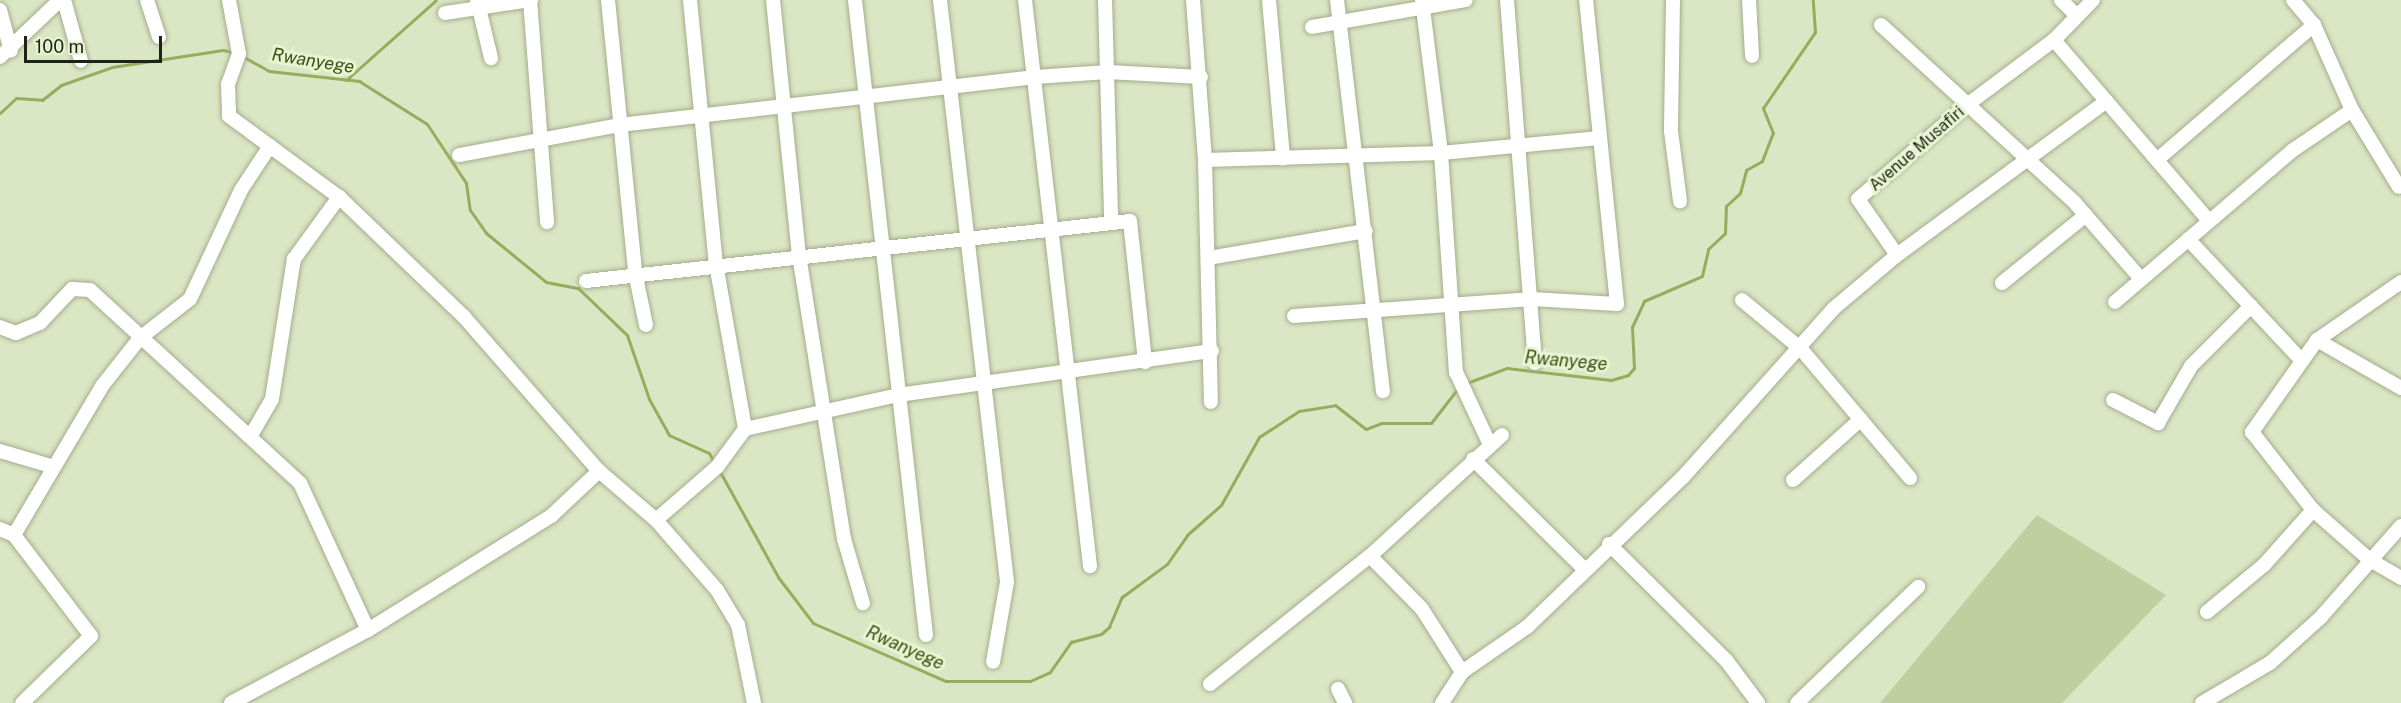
<!DOCTYPE html>
<style>
body{margin:0}
#map{position:relative;width:2401px;height:703px;overflow:hidden;background:#dbe6c4;font-family:"Public Sans",sans-serif}
div>[style]{position:absolute}
.green>*{inset:0;background:#bfcf9f}
.stream>*{height:3px;margin:-1.5px;padding:0 1.5px;transform-origin:1.5px;border-radius:1.5px;background:#95ad5c}
.roads{filter:drop-shadow(0 0 2px #a3ad8d) drop-shadow(0 0 2px #a3ad8d)}
.minor>*{height:14px;margin:-7px;padding:0 7px;transform-origin:7px;border-radius:7px;background:#fff}
span{translate:-50% -50%;white-space:nowrap;text-align:center;line-height:1.15;-webkit-text-stroke:6px #e8f3d1;paint-order:stroke}
.street-label{font-size:16px;color:#1f2316}
.water-label{font-size:18px;color:#415015;font-style:italic}
.scale{position:absolute;left:24px;top:36px;width:138px;height:27px;box-sizing:border-box;border:3px solid #1f2316;border-top:0;padding-left:8px;font-size:18px;line-height:21px;white-space:nowrap;color:#1f2316;-webkit-text-stroke:4px #e8f3d1;paint-order:stroke}
</style>
<div id="map">
<div class="green">
<div style="clip-path:polygon(2037px 515px,2166px 595px,2062px 703px,1880px 703px)"></div>
</div>
<div class="stream">
<div style="left:242px;top:56px;width:31px;rotate:29deg"></div>
<div style="left:269px;top:71px;width:91px;rotate:6.3deg"></div>
<div style="left:359px;top:81px;width:80px;rotate:32.3deg"></div>
<div style="left:427px;top:124px;width:71px;rotate:56.5deg"></div>
<div style="left:466px;top:183px;width:27px;rotate:82deg"></div>
<div style="left:470px;top:210px;width:28px;rotate:55deg"></div>
<div style="left:486px;top:233px;width:77px;rotate:39.2deg"></div>
<div style="left:546px;top:282px;width:33px;rotate:11deg"></div>
<div style="left:578px;top:288px;width:68px;rotate:43.8deg"></div>
<div style="left:627px;top:335px;width:68px;rotate:71deg"></div>
<div style="left:649px;top:399px;width:41px;rotate:60.9deg"></div>
<div style="left:669px;top:435px;width:44px;rotate:24.2deg"></div>
<div style="left:709px;top:453px;width:13px;rotate:61deg"></div>
<div style="left:346px;top:80px;width:120px;rotate:-41.6deg"></div>
<div style="left:0;top:113px;width:22px;rotate:-43deg"></div>
<div style="left:16px;top:98px;width:26px;rotate:4deg"></div>
<div style="left:42px;top:100px;width:24px;rotate:-38deg"></div>
<div style="left:61px;top:85px;width:54px;rotate:-19.4deg"></div>
<div style="left:112px;top:67px;width:112px;rotate:-8.7deg"></div>
<div style="left:223px;top:50px;width:13px;rotate:13deg"></div>
<div style="left:1464px;top:384px;width:46px;rotate:-20.4deg"></div>
<div style="left:1507px;top:368px;width:105px;rotate:6.6deg"></div>
<div style="left:1611px;top:380px;width:18px;rotate:-16deg"></div>
<div style="left:1628px;top:375px;width:9px;rotate:-49deg"></div>
<div style="left:1634px;top:368px;width:41px;rotate:-92.8deg"></div>
<div style="left:1632px;top:327px;width:29px;rotate:-65deg"></div>
<div style="left:1644px;top:301px;width:63px;rotate:-23.3deg"></div>
<div style="left:1702px;top:276px;width:28px;rotate:-77deg"></div>
<div style="left:1708px;top:249px;width:23px;rotate:-43deg"></div>
<div style="left:1725px;top:233px;width:27px;rotate:-88deg"></div>
<div style="left:1726px;top:206px;width:19px;rotate:-43deg"></div>
<div style="left:1740px;top:193px;width:24px;rotate:-75deg"></div>
<div style="left:1746px;top:170px;width:18px;rotate:-29deg"></div>
<div style="left:1762px;top:161px;width:30px;rotate:-69deg"></div>
<div style="left:1773px;top:133px;width:27px;rotate:-112deg"></div>
<div style="left:1763px;top:108px;width:92px;rotate:-55.6deg"></div>
<div style="left:1815px;top:32px;width:32px;rotate:-94deg"></div>
<div style="left:719px;top:470px;width:122px;rotate:61.1deg"></div>
<div style="left:778px;top:577px;width:58px;rotate:52.7deg"></div>
<div style="left:813px;top:623px;width:145px;rotate:23.6deg"></div>
<div style="left:946px;top:681px;width:84px"></div>
<div style="left:1030px;top:681px;width:22px;rotate:-24deg"></div>
<div style="left:1050px;top:672px;width:37px;rotate:-55deg"></div>
<div style="left:1071px;top:642px;width:31px;rotate:-15deg"></div>
<div style="left:1101px;top:634px;width:11px;rotate:-41deg"></div>
<div style="left:1109px;top:627px;width:33px;rotate:-67deg"></div>
<div style="left:1122px;top:597px;width:56px;rotate:-36.3deg"></div>
<div style="left:1167px;top:564px;width:35px;rotate:-55deg"></div>
<div style="left:1187px;top:535px;width:45px;rotate:-41.4deg"></div>
<div style="left:1221px;top:505px;width:78px;rotate:-60.8deg"></div>
<div style="left:1259px;top:437px;width:48px;rotate:-33deg"></div>
<div style="left:1299px;top:411px;width:36px;rotate:-9deg"></div>
<div style="left:1335px;top:405px;width:39px;rotate:38deg"></div>
<div style="left:1366px;top:429px;width:17px;rotate:-21deg"></div>
<div style="left:1382px;top:423px;width:49px"></div>
<div style="left:1431px;top:423px;width:46px;rotate:-52.1deg"></div>
</div>
<div class="roads">
<div class="minor">
<div style="left:64px;top:0;width:63px;rotate:74.4deg"></div>
<div style="left:147px;top:0;width:39px;rotate:72deg"></div>
<div style="left:229px;top:0;width:55px;rotate:79.5deg"></div>
<div style="left:239px;top:54px;width:32px;rotate:110deg"></div>
<div style="left:228px;top:84px;width:32px;rotate:88deg"></div>
<div style="left:229px;top:116px;width:137px;rotate:36.4deg"></div>
<div style="left:339px;top:197px;width:173px;rotate:43.8deg"></div>
<div style="left:464px;top:317px;width:205px;rotate:48.8deg"></div>
<div style="left:599px;top:471px;width:75px;rotate:40.7deg"></div>
<div style="left:656px;top:520px;width:93px;rotate:48.9deg"></div>
<div style="left:717px;top:590px;width:41px;rotate:59deg"></div>
<div style="left:738px;top:625px;width:80px;rotate:78.4deg"></div>
<div style="left:477px;top:0;width:60px;rotate:76.4deg"></div>
<div style="left:530px;top:0;width:223px;rotate:85.6deg"></div>
<div style="left:608px;top:0;width:273px;rotate:84.3deg"></div>
<div style="left:635px;top:272px;width:54px;rotate:78.3deg"></div>
<div style="left:690px;top:0;width:265px;rotate:84.4deg"></div>
<div style="left:716px;top:264px;width:168px;rotate:80deg"></div>
<div style="left:773px;top:0;width:256px;rotate:84.2deg"></div>
<div style="left:799px;top:255px;width:288px;rotate:81deg"></div>
<div style="left:844px;top:539px;width:67px;rotate:73.5deg"></div>
<div style="left:855px;top:0;width:639px;rotate:83.62deg"></div>
<div style="left:940px;top:0;width:586px;rotate:83.43deg"></div>
<div style="left:1007px;top:582px;width:81px;rotate:99.9deg"></div>
<div style="left:1025px;top:0;width:570px;rotate:83.45deg"></div>
<div style="left:1105px;top:0;width:221px;rotate:88.4deg"></div>
<div style="left:1193px;top:0;width:160px;rotate:85.7deg"></div>
<div style="left:1205px;top:160px;width:242px;rotate:88.6deg"></div>
<div style="left:1269px;top:0;width:159px;rotate:84.9deg"></div>
<div style="left:1337px;top:0;width:394px;rotate:83.3deg"></div>
<div style="left:1422px;top:0;width:154px;rotate:82.9deg"></div>
<div style="left:1441px;top:153px;width:220px;rotate:86.1deg"></div>
<div style="left:1456px;top:372px;width:81px;rotate:65deg"></div>
<div style="left:1507px;top:0;width:364px;rotate:85.6deg"></div>
<div style="left:1673px;top:0;width:131px;rotate:90.9deg"></div>
<div style="left:1671px;top:131px;width:71px;rotate:82.7deg"></div>
<div style="left:1749px;top:0;width:56px;rotate:86.9deg"></div>
<div style="left:2061px;top:0;width:21px;rotate:45deg"></div>
<div style="left:2293px;top:0;width:33px;rotate:50deg"></div>
<div style="left:2314px;top:25px;width:93px;rotate:65.9deg"></div>
<div style="left:2352px;top:110px;width:90px;rotate:58.6deg"></div>
<div style="left:0;top:10px;width:42px;rotate:75deg"></div>
<div style="left:445px;top:13px;width:87px;rotate:-8.6deg"></div>
<div style="left:1881px;top:25px;width:263px;rotate:42.5deg"></div>
<div style="left:2075px;top:203px;width:101px;rotate:49deg"></div>
<div style="left:1312px;top:27px;width:156px;rotate:-9.9deg"></div>
<div style="left:2054px;top:40px;width:238px;rotate:49.4deg"></div>
<div style="left:0;top:57px;width:83px;rotate:-43.5deg"></div>
<div style="left:459px;top:155px;width:164px;rotate:-10.6deg"></div>
<div style="left:620px;top:125px;width:418px;rotate:-6.6deg"></div>
<div style="left:1035px;top:77px;width:73px;rotate:-3.9deg"></div>
<div style="left:1108px;top:72px;width:93px;rotate:3.1deg"></div>
<div style="left:2158px;top:159px;width:206px;rotate:-40.7deg"></div>
<div style="left:1205px;top:160px;width:236px;rotate:-1.7deg"></div>
<div style="left:1441px;top:153px;width:159px;rotate:-5.4deg"></div>
<div style="left:2188px;top:239px;width:167px;rotate:46.9deg"></div>
<div style="left:1897px;top:255px;width:260px;rotate:-36.3deg"></div>
<div style="left:1209px;top:258px;width:159px;rotate:-9.8deg"></div>
<div style="left:586px;top:281px;width:547px;rotate:-6.29deg"></div>
<div style="left:1130px;top:221px;width:142px;rotate:83.9deg"></div>
<div style="left:2401px;top:282px;width:102px;rotate:145.4deg"></div>
<div style="left:2317px;top:340px;width:113px;rotate:125.2deg"></div>
<div style="left:2252px;top:432px;width:99px;rotate:52deg"></div>
<div style="left:2313px;top:510px;width:76px;rotate:41.3deg"></div>
<div style="left:2370px;top:560px;width:36px;rotate:30deg"></div>
<div style="left:2002px;top:283px;width:108px;rotate:-39deg"></div>
<div style="left:1742px;top:300px;width:77px;rotate:39.7deg"></div>
<div style="left:1801px;top:349px;width:169px;rotate:49.8deg"></div>
<div style="left:2115px;top:302px;width:234px;rotate:-40.5deg"></div>
<div style="left:2293px;top:150px;width:71px;rotate:-34.1deg"></div>
<div style="left:1294px;top:316px;width:239px;rotate:-4.1deg"></div>
<div style="left:1532px;top:299px;width:85px;rotate:3.4deg"></div>
<div style="left:1617px;top:304px;width:306px;rotate:-95.8deg"></div>
<div style="left:0;top:327px;width:17px;rotate:21deg"></div>
<div style="left:16px;top:333px;width:26px;rotate:-23deg"></div>
<div style="left:40px;top:323px;width:47px;rotate:-46.7deg"></div>
<div style="left:72px;top:289px;width:18px;rotate:3deg"></div>
<div style="left:90px;top:290px;width:285px;rotate:42.6deg"></div>
<div style="left:300px;top:483px;width:162px;rotate:65.2deg"></div>
<div style="left:2317px;top:340px;width:97px;rotate:29.7deg"></div>
<div style="left:2113px;top:400px;width:51px;rotate:27.1deg"></div>
<div style="left:2158px;top:423px;width:66px;rotate:-59.9deg"></div>
<div style="left:2191px;top:366px;width:85px;rotate:-45deg"></div>
<div style="left:250px;top:437px;width:44px;rotate:-59.9deg"></div>
<div style="left:272px;top:399px;width:142px;rotate:-81.1deg"></div>
<div style="left:294px;top:259px;width:77px;rotate:-54deg"></div>
<div style="left:0;top:451px;width:56px;rotate:16.5deg"></div>
<div style="left:1473px;top:459px;width:156px;rotate:44.7deg"></div>
<div style="left:1793px;top:480px;width:91px;rotate:-41.9deg"></div>
<div style="left:656px;top:520px;width:81px;rotate:-41deg"></div>
<div style="left:717px;top:467px;width:47px;rotate:-53.6deg"></div>
<div style="left:745px;top:429px;width:157px;rotate:-12.5deg"></div>
<div style="left:898px;top:395px;width:317px;rotate:-8deg"></div>
<div style="left:0;top:529px;width:15px;rotate:23deg"></div>
<div style="left:14px;top:535px;width:127px;rotate:52.7deg"></div>
<div style="left:91px;top:636px;width:96px;rotate:135.8deg"></div>
<div style="left:14px;top:535px;width:173px;rotate:-59.4deg"></div>
<div style="left:102px;top:386px;width:61px;rotate:-51.6deg"></div>
<div style="left:140px;top:338px;width:63px;rotate:-38deg"></div>
<div style="left:190px;top:299px;width:120px;rotate:-64.9deg"></div>
<div style="left:241px;top:190px;width:53px;rotate:-56.6deg"></div>
<div style="left:1609px;top:544px;width:165px;rotate:44.8deg"></div>
<div style="left:1726px;top:660px;width:54px;rotate:53.3deg"></div>
<div style="left:1370px;top:556px;width:74px;rotate:45.5deg"></div>
<div style="left:1422px;top:609px;width:75px;rotate:57.6deg"></div>
<div style="left:2207px;top:612px;width:74px;rotate:-39.5deg"></div>
<div style="left:2264px;top:565px;width:74px;rotate:-48.3deg"></div>
<div style="left:1210px;top:684px;width:205px;rotate:-38.7deg"></div>
<div style="left:1370px;top:556px;width:179px;rotate:-42.5deg"></div>
<div style="left:1338px;top:689px;width:16px;rotate:63deg"></div>
<div style="left:231px;top:703px;width:155px;rotate:-28.1deg"></div>
<div style="left:368px;top:630px;width:216px;rotate:-31.9deg"></div>
<div style="left:551px;top:516px;width:66px;rotate:-43.2deg"></div>
<div style="left:1442px;top:703px;width:37px;rotate:-57deg"></div>
<div style="left:1462px;top:672px;width:79px;rotate:-34.7deg"></div>
<div style="left:1527px;top:627px;width:216px;rotate:-43.9deg"></div>
<div style="left:1683px;top:477px;width:225px;rotate:-48.2deg"></div>
<div style="left:1833px;top:309px;width:84px;rotate:-40.2deg"></div>
<div style="left:1897px;top:255px;width:68px;rotate:-124.9deg"></div>
<div style="left:1858px;top:199px;width:144px;rotate:-40.8deg"></div>
<div style="left:1967px;top:105px;width:109px;rotate:-36.8deg"></div>
<div style="left:2054px;top:40px;width:56px;rotate:-45.7deg"></div>
<div style="left:1797px;top:703px;width:168px;rotate:-43.8deg"></div>
<div style="left:2202px;top:703px;width:79px;rotate:-30.5deg"></div>
<div style="left:2270px;top:663px;width:69px;rotate:-42deg"></div>
<div style="left:2321px;top:617px;width:121px;rotate:-48.7deg"></div>
</div>
</div>
<div class="street-label">
<span style="left:1917px;top:149px;rotate:-41deg">Avenue Musafiri</span>
</div>
<div class="water-label">
<span style="left:313px;top:61px;rotate:9deg">Rwanyege</span>
<span style="left:1566px;top:361px;rotate:5deg">Rwanyege</span>
<span style="left:905px;top:648px;rotate:24deg">Rwanyege</span>
</div>
<div class="scale">100 m</div>
</div>
